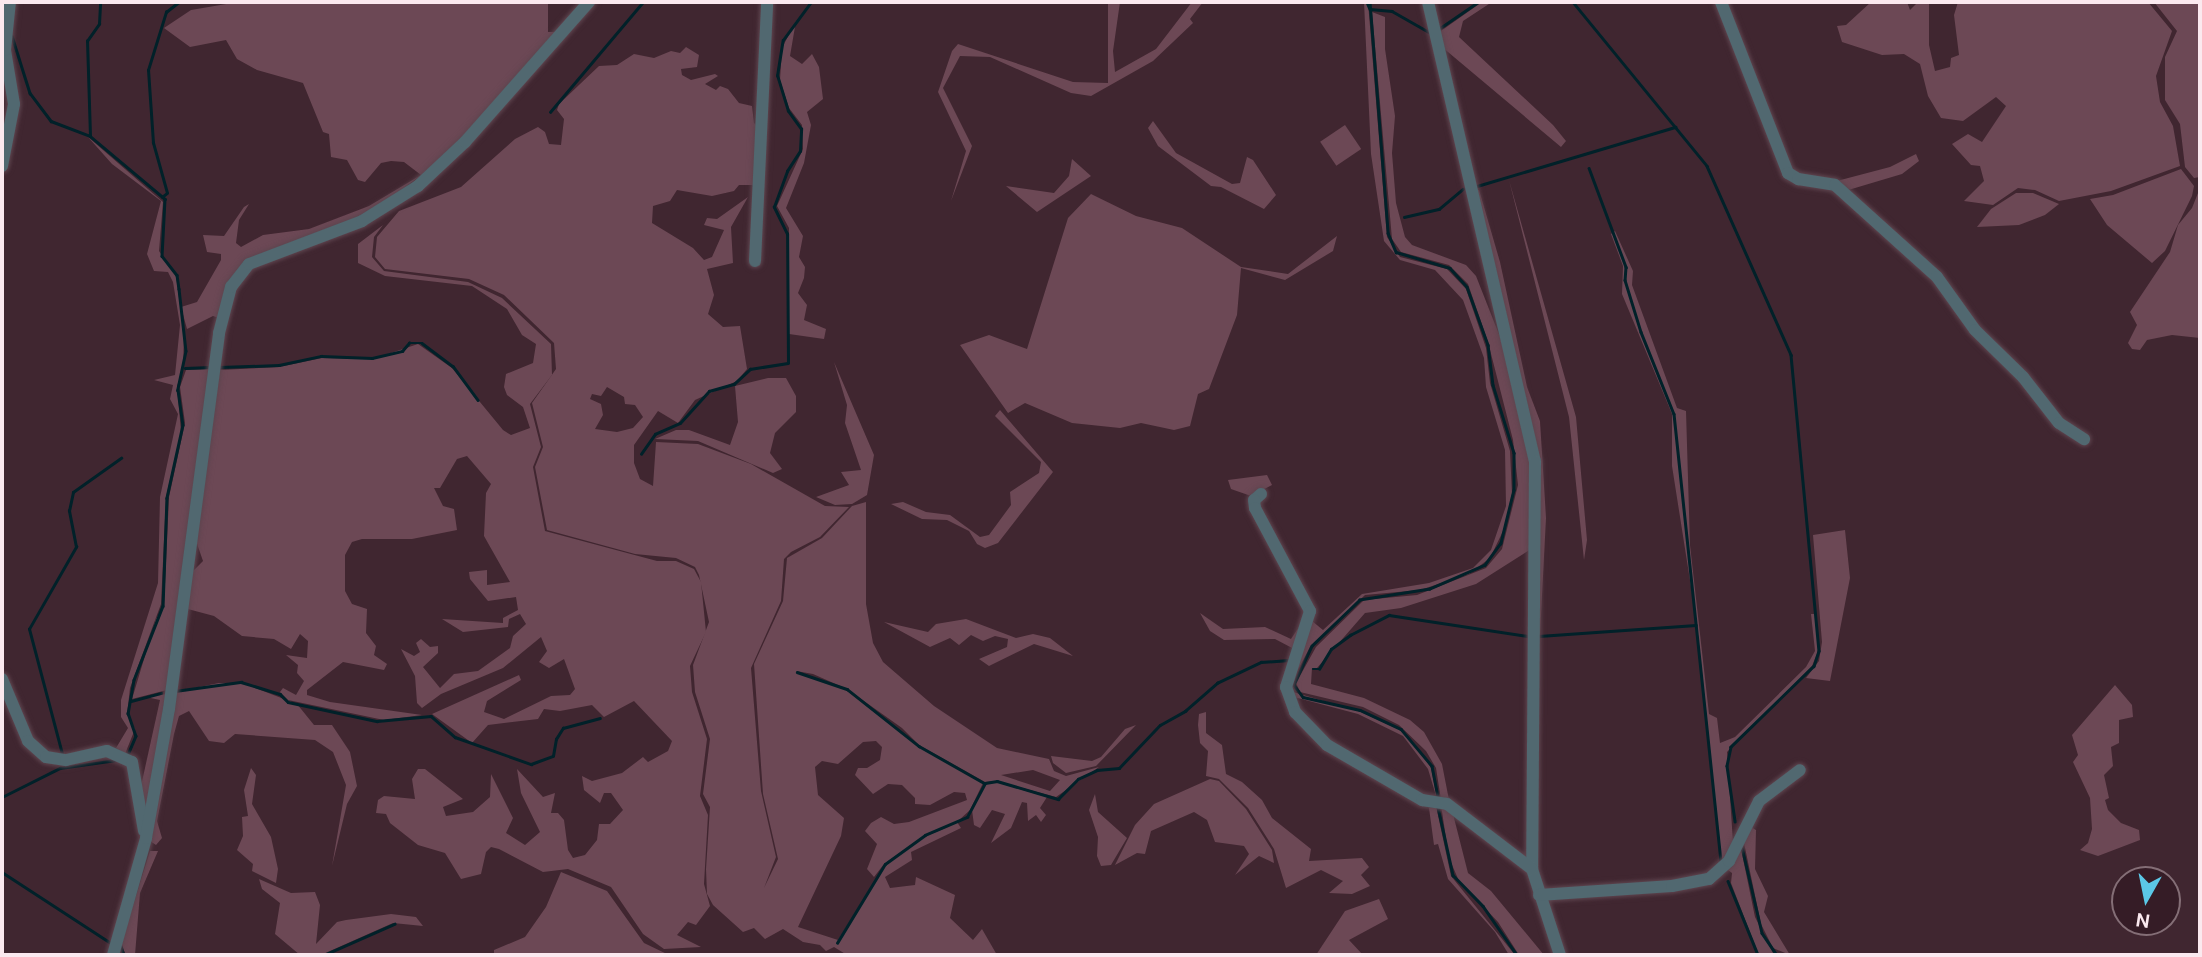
<!DOCTYPE html>
<style>
body{margin:0}
#map{position:relative;width:2202px;height:957px;overflow:hidden;background:#402630;font-family:"DM Sans",sans-serif}
div>[style]{position:absolute}
.green>*{inset:0;background:#6c4855;transform-origin:0 0}
.stream>*{height:2.5px;margin:-1.25px;padding:0 1.25px;transform-origin:1.25px;border-radius:1.25px;background:#012129}
.roads{filter:drop-shadow(0 0 2px #5e454f) drop-shadow(0 0 2px #5e454f)}
.minor>*{height:12px;margin:-6px;padding:0 6px;transform-origin:6px;border-radius:6px;background:#516870}
span{translate:-50% -50%;white-space:nowrap;text-align:center;line-height:1.15;-webkit-text-stroke:7px #351c26;paint-order:stroke}
.frame{position:absolute;inset:0;border:4px solid #fbe9ef;pointer-events:none}
.north{position:absolute;left:2111px;top:866px;width:70px;height:70px;box-sizing:border-box;background:#351c26;border:2px solid #846e76;border-radius:50%;rotate:189deg;font-size:19px;font-weight:700;line-height:28px;text-align:center;color:#fbe9ef}
.north::after{content:'';display:block;margin:auto;width:24px;height:32px;background:#5bc8e7;clip-path:polygon(50% 0,100% 100%,50% 72%,0 100%)}
</style>
<div id="map">
<div class="green">
<div style="clip-path:polygon(238px 2px,548px 2px,548px 32px,555px 32px,462px 140px,432px 167px,385px 202px,360px 217px,250px 261px,219px 318px,213px 316px,187px 329px,181px 307px,197px 302px,221px 260px,221px 254px,207px 252px,203px 235px,224px 236px,244px 207px,249px 204px,239px 220px,236px 243px,241px 247px,263px 235px,309px 229px,369px 206px,421px 175px,404px 162px,391px 161px,381px 163px,365px 182px,358px 180px,347px 160px,331px 157px,329px 134px,323px 132px,303px 83px,257px 70px,237px 59px,226px 40px,190px 47px,164px 28px,191px 10px)"></div>
<div style="clip-path:polygon(1108px 2px,1120px 2px,1113px 51px,1115px 72px,1156px 49px,1192px 2px,1203px 2px,1190px 19px,1193px 23px,1153px 61px,1091px 96px,1071px 93px,990px 57px,960px 56px,943px 88px,972px 146px,951px 201px,966px 151px,938px 92px,952px 51px,958px 44px,1073px 82px,1108px 83px)"></div>
<div style="clip-path:polygon(1364px 2px,1368px 2px,1387px 237px,1400px 257px,1447px 269px,1466px 289px,1486px 348px,1490px 383px,1510px 451px,1512px 494px,1504px 529px,1490px 558px,1469px 574px,1420px 590px,1365px 595px,1310px 647px,1292px 681px,1293px 692px,1361px 712px,1400px 730px,1415px 744px,1431px 768px,1437px 799px,1428px 769px,1403px 736px,1358px 714px,1294px 697px,1289px 687px,1312px 621px,1323px 630px,1362px 594px,1429px 583px,1473px 568px,1491px 550px,1506px 506px,1505px 450px,1486px 387px,1484px 358px,1463px 300px,1435px 270px,1400px 260px,1384px 241px,1371px 154px)"></div>
<div style="clip-path:polygon(1482px 2px,1492px 2px,1463px 21px,1459px 37px,1553px 125px,1566px 141px,1561px 147px,1442px 47px,1438px 33px)"></div>
<div style="clip-path:polygon(1871px 2px,1907px 2px,1910px 10px,1918px 2px,1929px 2px,1929px 45px,1935px 71px,1950px 67px,1951px 58px,1959px 55px,1954px 15px,1958px 2px,2148px 2px,2172px 31px,2156px 76px,2160px 102px,2173px 126px,2180px 166px,2111px 191px,2059px 201px,2035px 190px,2018px 188px,1993px 205px,1964px 201px,1984px 181px,1980px 166px,1971px 165px,1952px 144px,1968px 134px,1982px 142px,2006px 106px,1996px 97px,1963px 121px,1941px 118px,1928px 96px,1920px 64px,1904px 54px,1882px 55px,1842px 42px,1837px 26px,1846px 25px)"></div>
<div style="clip-path:polygon(2154px 2px,2200px 2px,2200px 177px,2194px 178px,2185px 167px,2180px 124px,2165px 100px,2165px 57px,2177px 31px)"></div>
<div style="clip-path:polygon(1372px 12px,1385px 17px,1385px 49px,1395px 116px,1392px 153px,1396px 203px,1405px 237px,1412px 245px,1466px 265px,1476px 276px,1504px 347px,1532px 472px,1531px 549px,1476px 584px,1401px 608px,1365px 613px,1317px 668px,1312px 668px,1311px 684px,1364px 698px,1410px 720px,1424px 732px,1442px 764px,1449px 800px,1441px 800px,1436px 768px,1426px 751px,1399px 725px,1363px 707px,1300px 692px,1296px 683px,1316px 647px,1364px 600px,1417px 595px,1486px 568px,1502px 549px,1518px 485px,1513px 440px,1488px 342px,1468px 284px,1449px 265px,1401px 252px,1392px 239px)"></div>
<div style="clip-path:polygon(796px 21px,790px 56px,802px 64px,812px 54px,819px 67px,823px 99px,807px 112px,811px 125px,804px 163px,786px 208px,803px 236px,799px 257px,805px 267px,804px 278px,798px 293px,807px 305px,804px 320px,826px 329px,824px 339px,789px 334px,789px 228px,777px 206px,803px 149px,802px 125px,789px 108px,780px 80px,782px 48px)"></div>
<div style="clip-path:polygon(evenodd,686px 47px,699px 55px,697px 67px,681px 69px,682px 75px,691px 80px,715px 74px,718px 76px,705px 84px,716px 90px,720px 86px,728px 89px,739px 103px,752px 106px,754px 123px,762px 131px,758px 185px,739px 185px,734px 191px,712px 196px,677px 190px,670px 201px,653px 206px,652px 223px,693px 248px,704px 260px,712px 257px,724px 230px,704px 225px,707px 218px,717px 219px,748px 197px,731px 227px,733px 263px,707px 269px,714px 295px,708px 314px,723px 327px,740px 326px,747px 369px,737px 381px,695px 400px,678px 423px,658px 411px,634px 445px,634px 463px,640px 479px,653px 486px,656px 442px,698px 444px,751px 464px,825px 506px,849px 507px,820px 537px,791px 552px,784px 559px,781px 601px,751px 668px,761px 791px,776px 857px,764px 888px,778px 859px,763px 794px,754px 664px,783px 601px,787px 558px,822px 538px,852px 506px,866px 502px,866px 604px,873px 643px,883px 662px,934px 706px,997px 748px,1049px 759px,1054px 771px,1066px 776px,1099px 767px,1056px 797px,996px 781px,985px 782px,919px 745px,902px 728px,847px 689px,813px 674px,796px 671px,846px 690px,919px 747px,983px 783px,970px 810px,957px 822px,961px 828px,911px 852px,912px 860px,885px 877px,890px 888px,915px 885px,916px 877px,955px 895px,950px 918px,973px 940px,982px 929px,997px 955px,847px 955px,834px 947px,826px 951px,820px 945px,803px 942px,783px 929px,765px 939px,754px 928px,743px 932px,713px 905px,707px 894px,706px 869px,710px 807px,703px 794px,710px 739px,695px 692px,693px 665px,709px 622px,699px 575px,695px 567px,676px 558px,635px 554px,547px 530px,535px 467px,543px 447px,532px 403px,556px 369px,554px 343px,504px 295px,469px 279px,385px 269px,375px 257px,377px 237px,399px 211px,461px 187px,515px 139px,538px 127px,545px 132px,549px 144px,561px 145px,564px 119px,557px 110px,559px 104px,599px 66px,617px 65px,634px 54px,654px 58px,671px 51px,680px 53px,686px 47px,607px 387px,624px 397px,625px 404px,635px 405px,643px 417px,633px 428px,617px 432px,595px 429px,603px 415px,601px 404px,590px 399px,592px 394px,601px 396px,607px 387px,686px 47px,876px 741px,882px 747px,880px 760px,867px 768px,858px 768px,855px 775px,873px 794px,888px 784px,902px 785px,915px 798px,915px 804px,930px 805px,954px 792px,965px 793px,967px 800px,909px 822px,894px 824px,881px 817px,871px 823px,865px 831px,877px 844px,867px 869px,874px 877px,884px 864px,925px 835px,948px 827px,926px 836px,886px 864px,836px 943px,838px 940px,798px 927px,841px 836px,844px 818px,818px 795px,815px 767px,822px 761px,838px 764px,863px 742px,876px 741px,686px 47px,1033px 770px,1060px 780px,1050px 791px,1001px 775px,1033px 770px)"></div>
<div style="clip-path:polygon(1153px 121px,1176px 153px,1232px 184px,1240px 183px,1247px 157px,1253px 160px,1276px 195px,1264px 209px,1221px 187px,1211px 186px,1158px 146px,1148px 128px)"></div>
<div style="left:1345px;top:125px;width:29px;height:30px;rotate:56deg"></div>
<div style="clip-path:polygon(88px 137px,163px 202px,159px 251px,176px 276px,184px 334px,183px 369px,177px 386px,181px 432px,166px 497px,161px 604px,130px 688px,127px 715px,135px 729px,125px 754px,116px 748px,128px 728px,121px 717px,121px 700px,158px 583px,160px 497px,178px 414px,170px 399px,173px 385px,154px 380px,175px 375px,180px 325px,173px 282px,168px 272px,154px 271px,147px 254px,161px 201px,112px 164px)"></div>
<div style="clip-path:polygon(1916px 154px,1919px 161px,1902px 174px,1845px 191px,1833px 182px,1890px 167px)"></div>
<div style="clip-path:polygon(1072px 159px,1091px 176px,1037px 212px,1006px 186px,1054px 193px,1069px 176px)"></div>
<div style="clip-path:polygon(2181px 169px,2194px 186px,2192px 196px,2165px 251px,2152px 263px,2107px 225px,2090px 199px,2113px 195px)"></div>
<div style="clip-path:polygon(1509px 180px,1576px 417px,1587px 540px,1584px 560px,1569px 417px)"></div>
<div style="clip-path:polygon(2200px 188px,2200px 338px,2172px 335px,2147px 340px,2140px 350px,2132px 349px,2128px 343px,2137px 325px,2130px 312px,2170px 252px,2178px 225px,2192px 208px)"></div>
<div style="clip-path:polygon(1474px 190px,1479px 190px,1500px 262px,1527px 387px,1540px 421px,1546px 518px,1540px 634px,1536px 634px,1540px 476px)"></div>
<div style="clip-path:polygon(2016px 193px,2033px 193px,2059px 204px,2045px 215px,2019px 225px,1977px 227px,1991px 209px)"></div>
<div style="clip-path:polygon(1091px 194px,1136px 216px,1182px 228px,1241px 267px,1288px 274px,1337px 236px,1333px 251px,1285px 280px,1241px 268px,1237px 315px,1209px 389px,1198px 394px,1190px 426px,1174px 430px,1141px 423px,1120px 428px,1072px 423px,1025px 403px,1008px 413px,960px 345px,989px 335px,1027px 349px,1068px 218px)"></div>
<div style="clip-path:polygon(383px 225px,374px 237px,372px 257px,384px 271px,468px 282px,502px 298px,551px 344px,552px 375px,530px 404px,541px 447px,533px 467px,545px 531px,657px 561px,676px 561px,694px 569px,701px 582px,706px 632px,690px 666px,692px 692px,707px 739px,700px 796px,708px 815px,704px 884px,710px 906px,696px 925px,688px 922px,677px 935px,701px 947px,664px 949px,643px 934px,611px 887px,568px 869px,543px 872px,499px 849px,491px 847px,486px 852px,481px 874px,461px 879px,445px 853px,418px 845px,390px 823px,386px 814px,376px 813px,378px 800px,384px 796px,415px 799px,412px 779px,418px 769px,425px 769px,463px 799px,443px 807px,446px 816px,473px 812px,490px 797px,491px 774px,513px 818px,506px 833px,525px 845px,540px 832px,521px 793px,517px 769px,543px 797px,555px 793px,551px 813px,558px 813px,564px 820px,568px 850px,573px 858px,585px 855px,597px 840px,599px 824px,610px 824px,623px 810px,611px 793px,604px 793px,600px 803px,584px 790px,582px 776px,592px 781px,622px 773px,643px 757px,648px 762px,668px 751px,672px 741px,634px 701px,604px 717px,592px 705px,560px 711px,544px 709px,538px 719px,488px 725px,472px 743px,432px 714px,519px 675px,521px 680px,487px 701px,484px 712px,504px 719px,551px 696px,570px 695px,575px 689px,564px 659px,549px 668px,539px 662px,547px 651px,541px 637px,503px 668px,441px 694px,422px 708px,417px 703px,415px 676px,401px 649px,414px 656px,420px 652px,416px 643px,421px 639px,430px 647px,438px 646px,438px 653px,423px 667px,440px 688px,454px 674px,478px 671px,510px 648px,513px 636px,526px 624px,520px 614px,509px 619px,508px 627px,463px 632px,442px 619px,503px 623px,503px 618px,518px 610px,516px 597px,488px 601px,470px 579px,469px 572px,487px 570px,487px 585px,510px 582px,484px 536px,486px 493px,491px 484px,467px 456px,457px 459px,440px 488px,434px 488px,443px 506px,454px 509px,457px 530px,412px 539px,362px 539px,352px 542px,345px 555px,345px 591px,352px 604px,367px 609px,366px 633px,376px 646px,374px 655px,387px 664px,384px 670px,343px 662px,307px 690px,307px 695px,330px 702px,422px 715px,384px 720px,288px 700px,280px 692px,283px 688px,296px 695px,304px 681px,297px 673px,298px 665px,286px 655px,307px 658px,308px 641px,300px 634px,291px 649px,274px 639px,242px 636px,214px 616px,184px 608px,193px 571px,203px 561px,195px 538px,219px 370px,279px 367px,322px 358px,373px 359px,418px 344px,452px 368px,503px 430px,511px 435px,530px 428px,523px 407px,507px 395px,504px 387px,506px 374px,533px 363px,536px 344px,522px 335px,507px 309px,472px 286px,385px 276px,358px 263px,358px 244px)"></div>
<div style="clip-path:polygon(1615px 231px,1633px 271px,1632px 285px,1677px 408px,1686px 411px,1690px 545px,1709px 714px,1717px 718px,1720px 743px,1735px 737px,1806px 667px,1815px 651px,1811px 614px,1816px 614px,1818px 651px,1812px 666px,1727px 752px,1733px 842px,1722px 865px,1697px 625px,1672px 466px,1672px 414px,1622px 294px,1623px 266px,1611px 234px)"></div>
<div style="clip-path:polygon(834px 362px,874px 455px,867px 495px,852px 504px,835px 505px,816px 497px,849px 485px,841px 472px,861px 470px,845px 423px,847px 405px)"></div>
<div style="clip-path:polygon(211px 369px,167px 690px,132px 699px,156px 619px,164px 606px,169px 497px,185px 423px,180px 387px,186px 370px)"></div>
<div style="clip-path:polygon(768px 378px,786px 378px,796px 396px,796px 412px,775px 433px,770px 453px,782px 469px,773px 473px,698px 441px,655px 439px,676px 430px,689px 430px,730px 445px,738px 422px,735px 386px)"></div>
<div style="clip-path:polygon(1000px 410px,1053px 472px,998px 543px,985px 548px,977px 544px,969px 531px,947px 520px,922px 519px,891px 504px,903px 502px,926px 512px,950px 515px,980px 537px,989px 535px,1011px 505px,1010px 492px,1039px 473px,1041px 462px,995px 416px)"></div>
<div style="clip-path:polygon(1267px 475px,1272px 485px,1251px 496px,1231px 489px,1228px 480px)"></div>
<div style="clip-path:polygon(1845px 530px,1850px 578px,1830px 681px,1806px 678px,1819px 661px,1822px 642px,1813px 535px)"></div>
<div style="clip-path:polygon(1200px 613px,1223px 629px,1265px 627px,1291px 639px,1299px 627px,1294px 649px,1275px 639px,1224px 640px,1210px 631px)"></div>
<div style="clip-path:polygon(966px 619px,1016px 638px,1033px 634px,1050px 638px,1073px 656px,1034px 644px,989px 666px,979px 659px,1007px 647px,1008px 639px,995px 636px,983px 641px,971px 635px,959px 645px,950px 638px,930px 647px,884px 622px,928px 632px,936px 624px)"></div>
<div style="clip-path:polygon(219px 683px,242px 683px,297px 704px,314px 725px,332px 725px,350px 752px,357px 786px,347px 804px,332px 866px,346px 785px,333px 752px,315px 740px,235px 734px,224px 743px,209px 741px,189px 711px,179px 716px,174px 734px,157px 821px,162px 838px,156px 845px,150px 841px,174px 692px)"></div>
<div style="clip-path:polygon(2115px 685px,2132px 705px,2133px 717px,2119px 720px,2119px 743px,2111px 747px,2113px 766px,2104px 775px,2109px 798px,2105px 800px,2108px 810px,2121px 823px,2139px 830px,2140px 840px,2098px 856px,2080px 850px,2088px 843px,2092px 829px,2090px 798px,2073px 762px,2078px 755px,2072px 735px)"></div>
<div style="clip-path:polygon(167px 694px,144px 822px,141px 786px,160px 700px,146px 697px)"></div>
<div style="clip-path:polygon(1206px 712px,1206px 733px,1222px 745px,1226px 774px,1242px 782px,1262px 800px,1272px 818px,1311px 849px,1309px 861px,1362px 858px,1369px 867px,1361px 875px,1370px 886px,1352px 894px,1329px 893px,1343px 881px,1321px 870px,1286px 888px,1274px 849px,1248px 808px,1219px 779px,1206px 776px,1208px 751px,1200px 743px,1198px 725px,1199px 714px)"></div>
<div style="clip-path:polygon(1136px 725px,1096px 766px,1066px 773px,1053px 763px,1051px 756px,1092px 761px,1101px 757px,1125px 729px)"></div>
<div style="clip-path:polygon(251px 768px,256px 775px,252px 804px,271px 837px,278px 869px,276px 883px,252px 871px,253px 864px,237px 850px,243px 836px,242px 817px,248px 816px,244px 790px)"></div>
<div style="clip-path:polygon(1210px 779px,1219px 781px,1246px 809px,1272px 850px,1274px 863px,1259px 856px,1235px 875px,1249px 854px,1244px 846px,1215px 842px,1207px 820px,1194px 812px,1151px 831px,1145px 854px,1137px 853px,1115px 865px,1135px 825px,1154px 804px)"></div>
<div style="clip-path:polygon(996px 782px,1047px 797px,1040px 808px,1046px 815px,1041px 822px,1036px 815px,1028px 821px,1027px 803px,1022px 802px,1011px 828px,991px 843px,1005px 814px,992px 810px,980px 828px,974px 825px,972px 810px,985px 784px)"></div>
<div style="clip-path:polygon(1095px 794px,1098px 812px,1127px 838px,1111px 865px,1101px 866px,1097px 856px,1098px 837px,1089px 810px)"></div>
<div style="clip-path:polygon(1441px 805px,1452px 810px,1468px 873px,1491px 891px,1544px 955px,1519px 955px,1498px 922px,1459px 881px,1449px 858px)"></div>
<div style="clip-path:polygon(1436px 806px,1451px 876px,1515px 955px,1509px 955px,1495px 932px,1448px 879px,1438px 844px,1434px 845px,1429px 808px)"></div>
<div style="clip-path:polygon(1751px 827px,1756px 830px,1755px 869px,1768px 896px,1764px 912px,1790px 955px,1773px 948px,1761px 924px,1744px 843px)"></div>
<div style="clip-path:polygon(1740px 844px,1755px 917px,1774px 955px,1758px 953px,1731px 883px,1732px 873px,1728px 870px)"></div>
<div style="clip-path:polygon(150px 851px,158px 851px,140px 893px,135px 955px,126px 955px,121px 944px)"></div>
<div style="clip-path:polygon(561px 872px,607px 891px,644px 943px,669px 955px,494px 955px,494px 950px,525px 937px,546px 907px)"></div>
<div style="clip-path:polygon(259px 879px,291px 893px,315px 892px,320px 905px,316px 944px,337px 922px,346px 920px,391px 914px,416px 917px,423px 926px,393px 923px,321px 955px,300px 955px,275px 934px,280px 903px,262px 889px)"></div>
<div style="clip-path:polygon(1379px 899px,1388px 919px,1349px 940px,1363px 955px,1316px 955px,1345px 911px)"></div>
</div>
<div class="stream">
<div style="left:1367px;top:2px;width:8px;rotate:67deg"></div>
<div style="left:1370px;top:9px;width:22px;rotate:5deg"></div>
<div style="left:1392px;top:11px;width:43px;rotate:29.6deg"></div>
<div style="left:1370px;top:2px;width:232px;rotate:85.5deg"></div>
<div style="left:1388px;top:233px;width:21px;rotate:67deg"></div>
<div style="left:1396px;top:252px;width:56px;rotate:16.5deg"></div>
<div style="left:1450px;top:268px;width:25px;rotate:48deg"></div>
<div style="left:1467px;top:287px;width:62px;rotate:70.1deg"></div>
<div style="left:1488px;top:345px;width:40px;rotate:82.9deg"></div>
<div style="left:1493px;top:385px;width:71px;rotate:72.8deg"></div>
<div style="left:1514px;top:453px;width:37px;rotate:90deg"></div>
<div style="left:1514px;top:490px;width:55px;rotate:103.8deg"></div>
<div style="left:1501px;top:543px;width:27px;rotate:126deg"></div>
<div style="left:1485px;top:565px;width:60px;rotate:156.4deg"></div>
<div style="left:1430px;top:589px;width:71px;rotate:171.1deg"></div>
<div style="left:1360px;top:600px;width:66px;rotate:136.2deg"></div>
<div style="left:1312px;top:646px;width:43px;rotate:114.8deg"></div>
<div style="left:1294px;top:685px;width:15px;rotate:53deg"></div>
<div style="left:1303px;top:697px;width:58px;rotate:12.8deg"></div>
<div style="left:1360px;top:710px;width:45px;rotate:24.9deg"></div>
<div style="left:1401px;top:729px;width:48px;rotate:50deg"></div>
<div style="left:1432px;top:766px;width:33px;rotate:79deg"></div>
<div style="left:1573px;top:2px;width:212px;rotate:50.7deg"></div>
<div style="left:1707px;top:166px;width:207px;rotate:66deg"></div>
<div style="left:1791px;top:355px;width:297px;rotate:84.6deg"></div>
<div style="left:1819px;top:651px;width:16px;rotate:108deg"></div>
<div style="left:1814px;top:666px;width:116px;rotate:135.7deg"></div>
<div style="left:1731px;top:747px;width:19px;rotate:102deg"></div>
<div style="left:1727px;top:766px;width:56px;rotate:81.7deg"></div>
<div style="left:1440px;top:28px;width:46px;rotate:-34.4deg"></div>
<div style="left:12px;top:36px;width:60px;rotate:72.5deg"></div>
<div style="left:30px;top:93px;width:35px;rotate:53deg"></div>
<div style="left:51px;top:121px;width:42px;rotate:21deg"></div>
<div style="left:90px;top:136px;width:98px;rotate:40deg"></div>
<div style="left:165px;top:199px;width:57px;rotate:93deg"></div>
<div style="left:162px;top:256px;width:24px;rotate:52deg"></div>
<div style="left:177px;top:275px;width:14px;rotate:82deg"></div>
<div style="left:179px;top:289px;width:62px;rotate:83.6deg"></div>
<div style="left:186px;top:351px;width:40px;rotate:102deg"></div>
<div style="left:178px;top:390px;width:35px;rotate:82deg"></div>
<div style="left:183px;top:425px;width:75px;rotate:102.4deg"></div>
<div style="left:167px;top:498px;width:108px;rotate:92.1deg"></div>
<div style="left:163px;top:606px;width:79px;rotate:111.4deg"></div>
<div style="left:134px;top:680px;width:34px;rotate:100deg"></div>
<div style="left:128px;top:713px;width:24px;rotate:71deg"></div>
<div style="left:136px;top:736px;width:21px;rotate:113deg"></div>
<div style="left:550px;top:112px;width:144px;rotate:-49.8deg"></div>
<div style="left:90px;top:136px;width:95px;rotate:-91.8deg"></div>
<div style="left:87px;top:41px;width:21px;rotate:-55deg"></div>
<div style="left:99px;top:24px;width:22px;rotate:-87deg"></div>
<div style="left:1589px;top:168px;width:106px;rotate:69.5deg"></div>
<div style="left:1626px;top:267px;width:13px;rotate:94deg"></div>
<div style="left:1625px;top:280px;width:54px;rotate:72.9deg"></div>
<div style="left:1641px;top:332px;width:88px;rotate:68.1deg"></div>
<div style="left:1674px;top:414px;width:451px;rotate:84deg"></div>
<div style="left:1477px;top:186px;width:207px;rotate:-16.6deg"></div>
<div style="left:162px;top:197px;width:6px;rotate:-39deg"></div>
<div style="left:167px;top:193px;width:52px;rotate:-105.6deg"></div>
<div style="left:153px;top:143px;width:73px;rotate:-93.9deg"></div>
<div style="left:148px;top:70px;width:61px;rotate:-72.8deg"></div>
<div style="left:166px;top:12px;width:16px;rotate:-38deg"></div>
<div style="left:1404px;top:217px;width:36px;rotate:-13deg"></div>
<div style="left:1439px;top:209px;width:31px;rotate:-40deg"></div>
<div style="left:220px;top:367px;width:59px;rotate:-1.9deg"></div>
<div style="left:279px;top:365px;width:43px;rotate:-12.1deg"></div>
<div style="left:321px;top:356px;width:51px;rotate:2.2deg"></div>
<div style="left:372px;top:358px;width:31px;rotate:-13deg"></div>
<div style="left:402px;top:351px;width:11px;rotate:-49deg"></div>
<div style="left:409px;top:343px;width:13px"></div>
<div style="left:422px;top:343px;width:39px;rotate:37deg"></div>
<div style="left:453px;top:366px;width:42px;rotate:53.7deg"></div>
<div style="left:185px;top:368px;width:26px;rotate:-2deg"></div>
<div style="left:641px;top:454px;width:24px;rotate:-55deg"></div>
<div style="left:655px;top:434px;width:27px;rotate:-24deg"></div>
<div style="left:680px;top:423px;width:43px;rotate:-47.8deg"></div>
<div style="left:709px;top:391px;width:26px;rotate:-16deg"></div>
<div style="left:734px;top:384px;width:22px;rotate:-43deg"></div>
<div style="left:750px;top:369px;width:38px;rotate:-9deg"></div>
<div style="left:788px;top:363px;width:129px;rotate:-90.4deg"></div>
<div style="left:787px;top:234px;width:30px;rotate:-116deg"></div>
<div style="left:774px;top:207px;width:38px;rotate:-70deg"></div>
<div style="left:787px;top:171px;width:24px;rotate:-57deg"></div>
<div style="left:800px;top:151px;width:22px;rotate:-87deg"></div>
<div style="left:801px;top:129px;width:22px;rotate:-126deg"></div>
<div style="left:788px;top:111px;width:37px;rotate:-107deg"></div>
<div style="left:777px;top:76px;width:36px;rotate:-81deg"></div>
<div style="left:783px;top:40px;width:47px;rotate:-53.6deg"></div>
<div style="left:1539px;top:636px;width:157px;rotate:-4deg"></div>
<div style="left:1313px;top:669px;width:6px"></div>
<div style="left:1319px;top:669px;width:23px;rotate:-59deg"></div>
<div style="left:1331px;top:649px;width:24px;rotate:-36deg"></div>
<div style="left:1350px;top:635px;width:44px;rotate:-27.1deg"></div>
<div style="left:1389px;top:615px;width:141px;rotate:8.6deg"></div>
<div style="left:797px;top:672px;width:53px;rotate:18.8deg"></div>
<div style="left:847px;top:689px;width:92px;rotate:38.4deg"></div>
<div style="left:919px;top:746px;width:75px;rotate:29.6deg"></div>
<div style="left:175px;top:691px;width:67px;rotate:-7.8deg"></div>
<div style="left:241px;top:682px;width:41px;rotate:17.1deg"></div>
<div style="left:280px;top:694px;width:11px;rotate:45deg"></div>
<div style="left:288px;top:702px;width:91px;rotate:12.1deg"></div>
<div style="left:377px;top:721px;width:54px;rotate:-5.3deg"></div>
<div style="left:431px;top:716px;width:32px;rotate:41deg"></div>
<div style="left:455px;top:737px;width:81px;rotate:19.6deg"></div>
<div style="left:531px;top:764px;width:23px;rotate:-20deg"></div>
<div style="left:553px;top:756px;width:17px;rotate:-80deg"></div>
<div style="left:556px;top:739px;width:13px;rotate:-58deg"></div>
<div style="left:563px;top:728px;width:38px;rotate:-15deg"></div>
<div style="left:131px;top:701px;width:31px;rotate:-15deg"></div>
<div style="left:62px;top:754px;width:129px;rotate:-104.8deg"></div>
<div style="left:29px;top:629px;width:95px;rotate:-60.2deg"></div>
<div style="left:76px;top:547px;width:37px;rotate:-101deg"></div>
<div style="left:69px;top:511px;width:19px;rotate:-78deg"></div>
<div style="left:73px;top:492px;width:59px;rotate:-35.3deg"></div>
<div style="left:2px;top:797px;width:65px;rotate:-26.6deg"></div>
<div style="left:60px;top:768px;width:57px;rotate:-8.1deg"></div>
<div style="left:1438px;top:807px;width:70px;rotate:77.6deg"></div>
<div style="left:1453px;top:875px;width:43px;rotate:45.9deg"></div>
<div style="left:1483px;top:906px;width:60px;rotate:55.2deg"></div>
<div style="left:1742px;top:847px;width:88px;rotate:76.9deg"></div>
<div style="left:1762px;top:933px;width:27px;rotate:56deg"></div>
<div style="left:2px;top:872px;width:130px;rotate:33.1deg"></div>
<div style="left:1728px;top:881px;width:80px;rotate:67.9deg"></div>
<div style="left:837px;top:943px;width:92px;rotate:-58.7deg"></div>
<div style="left:885px;top:864px;width:49px;rotate:-35.9deg"></div>
<div style="left:925px;top:835px;width:46px;rotate:-23.2deg"></div>
<div style="left:967px;top:817px;width:38px;rotate:-62deg"></div>
<div style="left:985px;top:783px;width:12px;rotate:-9deg"></div>
<div style="left:997px;top:781px;width:64px;rotate:16.4deg"></div>
<div style="left:1058px;top:799px;width:28px;rotate:-45deg"></div>
<div style="left:1078px;top:779px;width:21px;rotate:-25deg"></div>
<div style="left:1097px;top:770px;width:22px;rotate:-5deg"></div>
<div style="left:1119px;top:768px;width:59px;rotate:-46.4deg"></div>
<div style="left:1160px;top:725px;width:29px;rotate:-29deg"></div>
<div style="left:1185px;top:711px;width:43px;rotate:-41.2deg"></div>
<div style="left:1217px;top:683px;width:49px;rotate:-25.5deg"></div>
<div style="left:1261px;top:662px;width:28px;rotate:-4deg"></div>
<div style="left:121px;top:946px;width:9px;rotate:72deg"></div>
<div style="left:324px;top:955px;width:77px;rotate:-23.9deg"></div>
</div>
<div class="roads">
<div class="minor">
<div style="left:1428px;top:2px;width:471px;rotate:76.9deg"></div>
<div style="left:1535px;top:461px;width:408px;rotate:90.4deg"></div>
<div style="left:1532px;top:869px;width:90px;rotate:72deg"></div>
<div style="left:1721px;top:2px;width:184px;rotate:68.6deg"></div>
<div style="left:1788px;top:173px;width:12px;rotate:31deg"></div>
<div style="left:1798px;top:179px;width:37px;rotate:9deg"></div>
<div style="left:1835px;top:185px;width:137px;rotate:42deg"></div>
<div style="left:1937px;top:277px;width:65px;rotate:54.4deg"></div>
<div style="left:1975px;top:330px;width:67px;rotate:44.4deg"></div>
<div style="left:2023px;top:377px;width:58px;rotate:52deg"></div>
<div style="left:2059px;top:423px;width:30px;rotate:33deg"></div>
<div style="left:2px;top:166px;width:63px;rotate:-79deg"></div>
<div style="left:14px;top:104px;width:55px;rotate:-99.5deg"></div>
<div style="left:5px;top:50px;width:48px;rotate:-84.1deg"></div>
<div style="left:755px;top:261px;width:259px;rotate:-87.3deg"></div>
<div style="left:1261px;top:494px;width:9px;rotate:139deg"></div>
<div style="left:1254px;top:500px;width:8px;rotate:83deg"></div>
<div style="left:1255px;top:508px;width:117px;rotate:61.9deg"></div>
<div style="left:1310px;top:611px;width:80px;rotate:107.5deg"></div>
<div style="left:1286px;top:687px;width:27px;rotate:70deg"></div>
<div style="left:1295px;top:712px;width:46px;rotate:45.9deg"></div>
<div style="left:1327px;top:745px;width:110px;rotate:30.1deg"></div>
<div style="left:1422px;top:800px;width:25px;rotate:9deg"></div>
<div style="left:1447px;top:804px;width:107px;rotate:37.4deg"></div>
<div style="left:2px;top:679px;width:67px;rotate:67.2deg"></div>
<div style="left:28px;top:741px;width:24px;rotate:42deg"></div>
<div style="left:46px;top:757px;width:20px;rotate:9deg"></div>
<div style="left:66px;top:760px;width:42px;rotate:-12.4deg"></div>
<div style="left:107px;top:751px;width:27px;rotate:24deg"></div>
<div style="left:132px;top:762px;width:70px;rotate:80.1deg"></div>
<div style="left:1539px;top:895px;width:133px;rotate:-3.9deg"></div>
<div style="left:1672px;top:886px;width:38px;rotate:-11deg"></div>
<div style="left:1709px;top:879px;width:27px;rotate:-42deg"></div>
<div style="left:1729px;top:861px;width:67px;rotate:-63.4deg"></div>
<div style="left:1759px;top:801px;width:51px;rotate:-37.1deg"></div>
<div style="left:113px;top:955px;width:122px;rotate:-74.2deg"></div>
<div style="left:146px;top:838px;width:131px;rotate:-79.9deg"></div>
<div style="left:169px;top:709px;width:379px;rotate:-82.4deg"></div>
<div style="left:219px;top:333px;width:48px;rotate:-75.4deg"></div>
<div style="left:231px;top:287px;width:29px;rotate:-52deg"></div>
<div style="left:249px;top:264px;width:121px;rotate:-20.8deg"></div>
<div style="left:362px;top:221px;width:66px;rotate:-32deg"></div>
<div style="left:418px;top:186px;width:64px;rotate:-43.1deg"></div>
<div style="left:465px;top:142px;width:187px;rotate:-48.5deg"></div>
</div>
</div>
<div class="frame"></div>
<div class="north">N</div>
</div>
